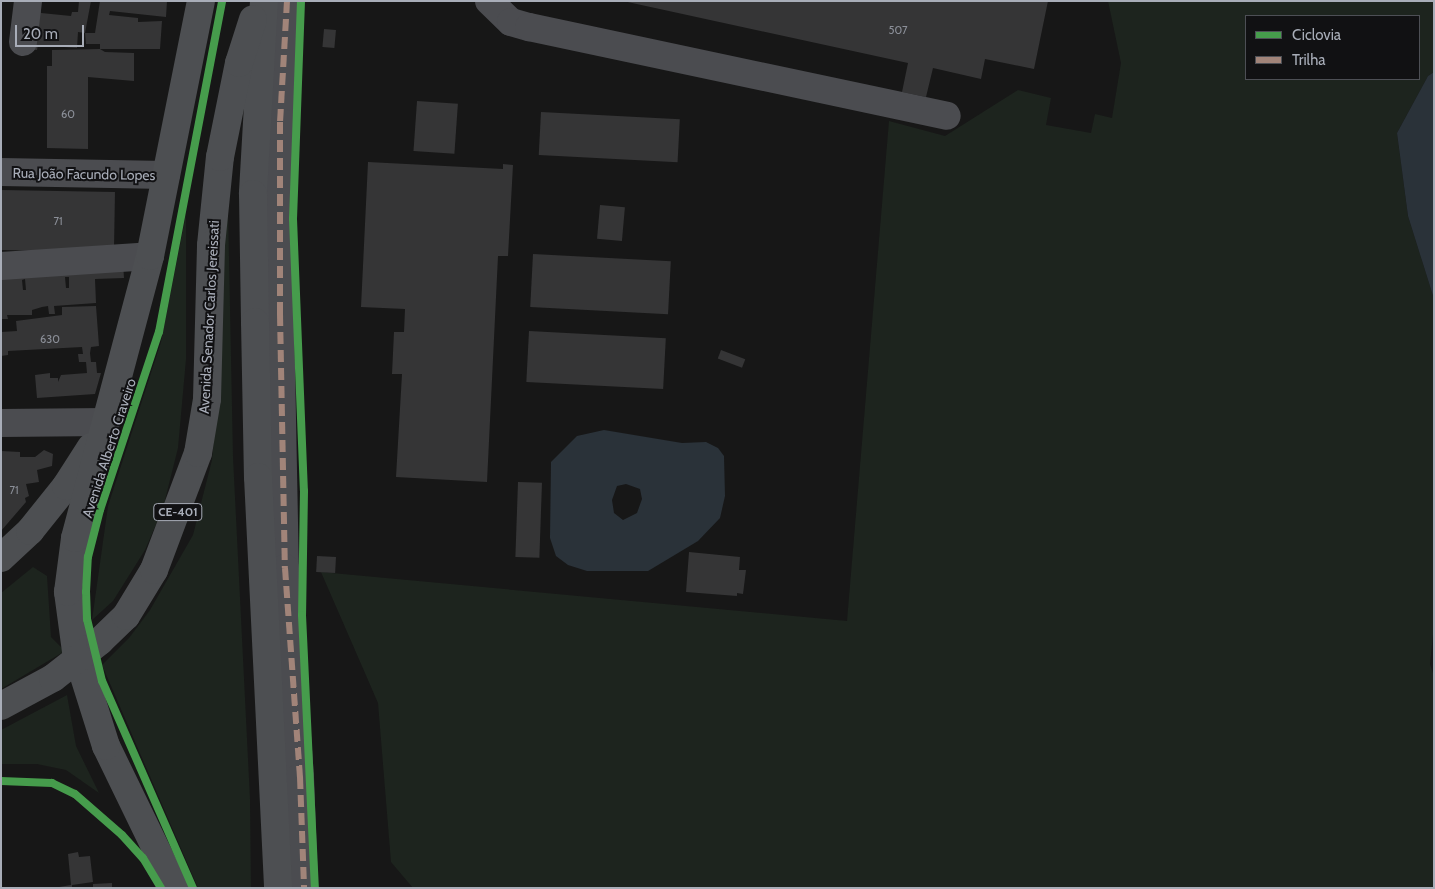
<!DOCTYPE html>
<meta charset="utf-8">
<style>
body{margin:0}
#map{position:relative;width:1435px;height:889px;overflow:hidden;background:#171717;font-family:Cabin,sans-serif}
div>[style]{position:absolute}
.green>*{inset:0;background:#1d241e}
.water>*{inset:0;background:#2a3239}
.building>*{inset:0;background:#353536;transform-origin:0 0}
.minor>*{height:28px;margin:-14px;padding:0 14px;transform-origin:14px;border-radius:14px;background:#4b4c50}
.major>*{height:28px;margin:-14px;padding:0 14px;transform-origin:14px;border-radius:14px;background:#4d4f52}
.major-bridge>*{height:28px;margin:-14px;padding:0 14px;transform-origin:14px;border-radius:14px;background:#4d4f52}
.quiet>*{height:6px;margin-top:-3px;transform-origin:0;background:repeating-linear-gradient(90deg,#a18479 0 12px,transparent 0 18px)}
.cycleway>*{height:8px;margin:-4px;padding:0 4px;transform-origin:4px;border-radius:4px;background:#469c4c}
span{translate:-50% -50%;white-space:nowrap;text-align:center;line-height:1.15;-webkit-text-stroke:4px #111113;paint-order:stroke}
.number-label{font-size:11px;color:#8b8f98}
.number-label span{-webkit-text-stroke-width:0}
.shield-label span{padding:1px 4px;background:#111113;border:1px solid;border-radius:4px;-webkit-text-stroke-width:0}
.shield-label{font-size:12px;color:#a8adb8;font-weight:700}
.street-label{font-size:14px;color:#a8adb8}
.frame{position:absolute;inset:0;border:2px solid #a8adb8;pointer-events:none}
.legend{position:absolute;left:1245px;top:15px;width:175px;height:65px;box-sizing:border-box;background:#111113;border:1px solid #4d4f55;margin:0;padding:6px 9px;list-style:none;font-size:15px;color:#a8adb8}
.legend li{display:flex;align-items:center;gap:10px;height:25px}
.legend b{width:25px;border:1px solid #4d4f55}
.scale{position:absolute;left:15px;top:25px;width:69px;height:22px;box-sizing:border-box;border:2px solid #a8adb8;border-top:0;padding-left:6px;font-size:15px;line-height:18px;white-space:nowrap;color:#a8adb8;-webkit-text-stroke:4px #111113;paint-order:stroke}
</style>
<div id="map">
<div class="green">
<div style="clip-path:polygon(evenodd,1108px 1px,1434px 1px,1434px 72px,1428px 76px,1397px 133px,1408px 216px,1434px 299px,1434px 625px,1430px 664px,1434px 676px,1434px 888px,413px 888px,391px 862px,378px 703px,321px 572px,847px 621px,889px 121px,945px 136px,1018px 90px,1051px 98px,1046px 125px,1091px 133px,1095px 114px,1112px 118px,1121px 63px,1108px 1px,1246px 16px,1419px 16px,1419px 79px,1246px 79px,1246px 16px)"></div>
<div style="clip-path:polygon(221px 207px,228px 207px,233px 457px,250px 799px,251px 888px,198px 888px,102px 665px,129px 638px,150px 610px,193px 535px,212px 460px,222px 350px)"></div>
<div style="clip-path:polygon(186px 214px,186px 359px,178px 448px,163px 508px,145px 550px,113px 601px,92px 620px,108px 506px,161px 342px)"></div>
<div style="clip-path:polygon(33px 567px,47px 576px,51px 637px,65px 651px,1px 689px,1px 593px)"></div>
<div style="clip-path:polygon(67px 695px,76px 746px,99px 793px,66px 770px,37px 764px,1px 764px,1px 730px)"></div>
</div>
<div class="water">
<div style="clip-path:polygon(1434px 72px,1434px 299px,1408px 216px,1397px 133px,1428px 76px)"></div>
<div style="clip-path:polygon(evenodd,604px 430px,682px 443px,706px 442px,718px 448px,724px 456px,725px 496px,720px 518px,698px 541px,648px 571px,587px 571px,568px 565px,556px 556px,550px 538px,551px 462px,577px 436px,604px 430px,626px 484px,640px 489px,642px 499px,637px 513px,623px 520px,614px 513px,612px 500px,617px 486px,626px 484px)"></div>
</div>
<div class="building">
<div style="clip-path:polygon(79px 1px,91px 1px,85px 33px,95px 33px,100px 1px,167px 1px,166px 17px,110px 11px,109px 15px,138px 18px,138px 22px,162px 21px,160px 49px,100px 49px,105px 52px,134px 53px,134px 81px,88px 77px,88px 149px,47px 148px,47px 66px,52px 66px,52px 50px,100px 49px,100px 44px,86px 44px,85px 33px,78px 32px,77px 48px,38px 45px,37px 50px,26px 49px,30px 8px,41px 10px,41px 13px,71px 16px,72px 12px,78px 12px)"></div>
<div style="clip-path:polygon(623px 1px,1048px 1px,1034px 69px,985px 59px,981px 79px,933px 68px,926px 97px,902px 92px,908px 63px)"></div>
<div style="left:324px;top:29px;width:12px;height:18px;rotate:5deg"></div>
<div style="left:417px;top:101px;width:41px;height:50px;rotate:4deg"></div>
<div style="left:541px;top:112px;width:139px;height:43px;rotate:3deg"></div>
<div style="clip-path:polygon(368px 162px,503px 169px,503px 164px,513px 165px,508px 256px,498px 256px,487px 482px,396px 477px,402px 374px,392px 374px,394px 332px,404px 332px,405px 309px,361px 307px)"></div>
<div style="left:1px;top:190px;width:114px;height:60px;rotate:1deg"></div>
<div style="left:600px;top:205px;width:25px;height:34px;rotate:5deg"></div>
<div style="left:533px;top:254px;width:138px;height:53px;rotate:3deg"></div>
<div style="clip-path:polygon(evenodd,123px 263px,124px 278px,95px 279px,96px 303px,54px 306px,55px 314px,49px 314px,48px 306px,42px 307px,32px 310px,32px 315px,7px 315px,8px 319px,1px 319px,1px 270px,123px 263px,65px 277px,69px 277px,69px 288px,66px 288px,65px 277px,123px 263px,25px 279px,26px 290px,23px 290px,22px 280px,25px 279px)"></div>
<div style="clip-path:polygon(96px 306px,99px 346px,91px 347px,90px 353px,91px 362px,96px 362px,97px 373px,101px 373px,95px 394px,37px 398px,35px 375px,50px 373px,50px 378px,58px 378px,58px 382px,61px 375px,87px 373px,86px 362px,79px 362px,78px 354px,83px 354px,82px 347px,8px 351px,8px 355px,1px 356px,1px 332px,17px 331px,16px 321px,62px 315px,62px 307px)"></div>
<div style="left:529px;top:331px;width:137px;height:51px;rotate:3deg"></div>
<div style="left:721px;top:350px;width:26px;height:9px;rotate:21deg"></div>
<div style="clip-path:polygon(44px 450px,53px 454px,52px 466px,37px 470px,39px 482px,26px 484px,29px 496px,25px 498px,26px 502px,1px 531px,1px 451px,20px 452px,20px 457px,35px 457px)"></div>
<div style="left:518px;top:482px;width:24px;height:75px;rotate:2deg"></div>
<div style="clip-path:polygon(689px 552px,740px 557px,739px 570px,746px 570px,743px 594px,737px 593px,737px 596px,686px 592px)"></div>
<div style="left:317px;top:556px;width:19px;height:16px;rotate:3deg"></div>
<div style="clip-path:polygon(78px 852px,79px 857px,90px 856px,93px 882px,72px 885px,72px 888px,53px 888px,71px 885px,68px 854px)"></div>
<div style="clip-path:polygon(112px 883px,112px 888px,93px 888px,93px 884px)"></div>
</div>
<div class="minor">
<div style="left:287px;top:1px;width:121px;rotate:93.3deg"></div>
<div style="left:280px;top:122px;width:192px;rotate:90deg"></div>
<div style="left:280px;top:314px;width:254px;rotate:88.9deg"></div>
<div style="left:285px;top:568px;width:210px;rotate:85.9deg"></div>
<div style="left:300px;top:777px;width:111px;rotate:87.9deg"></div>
<div style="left:489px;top:1px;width:30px;rotate:44deg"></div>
<div style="left:511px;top:22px;width:19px;rotate:16deg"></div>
<div style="left:529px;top:27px;width:427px;rotate:12deg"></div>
<div style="left:23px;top:42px;width:41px;rotate:-83deg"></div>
<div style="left:1px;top:172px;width:165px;rotate:1deg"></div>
<div style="left:1px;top:266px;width:149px;rotate:-3.8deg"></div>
<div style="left:1px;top:423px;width:105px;rotate:-0.5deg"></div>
</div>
<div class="major">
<div style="left:264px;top:1px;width:193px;rotate:93.3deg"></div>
<div style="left:253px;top:194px;width:128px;rotate:89.1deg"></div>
<div style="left:255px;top:322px;width:155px;rotate:88.9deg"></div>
<div style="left:258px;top:477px;width:411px;rotate:87.2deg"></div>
<div style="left:211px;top:245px;width:88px;rotate:-84.2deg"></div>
<div style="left:220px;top:157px;width:96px;rotate:-78.6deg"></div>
<div style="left:239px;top:63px;width:46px;rotate:-72.3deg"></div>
<div style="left:1px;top:558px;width:40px;rotate:-43deg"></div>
<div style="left:30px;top:531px;width:58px;rotate:-51.3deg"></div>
<div style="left:66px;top:486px;width:46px;rotate:-57.3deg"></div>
<div style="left:175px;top:888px;width:158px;rotate:-115.9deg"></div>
<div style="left:106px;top:746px;width:100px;rotate:-107.5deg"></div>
<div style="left:76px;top:651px;width:60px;rotate:-97.7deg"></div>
<div style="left:68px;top:592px;width:54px;rotate:-82.6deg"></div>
<div style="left:75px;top:538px;width:292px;rotate:-75.1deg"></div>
<div style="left:150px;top:256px;width:260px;rotate:-78.7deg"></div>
</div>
<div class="major-bridge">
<div style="left:1px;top:706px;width:59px;rotate:-28.3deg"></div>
<div style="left:53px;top:678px;width:60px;rotate:-38.2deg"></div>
<div style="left:100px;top:641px;width:36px;rotate:-44deg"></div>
<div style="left:126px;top:616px;width:54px;rotate:-58.7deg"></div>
<div style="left:154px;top:570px;width:125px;rotate:-69.4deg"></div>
<div style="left:198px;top:453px;width:55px;rotate:-80.5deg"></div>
<div style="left:207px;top:399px;width:154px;rotate:-88.5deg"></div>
</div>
<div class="quiet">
<div style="left:287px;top:1px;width:121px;rotate:93.3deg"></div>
<div style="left:280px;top:122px;width:192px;rotate:90deg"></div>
<div style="left:280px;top:314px;width:254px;rotate:88.9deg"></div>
<div style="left:285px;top:568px;width:210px;rotate:85.9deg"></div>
<div style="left:300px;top:777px;width:111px;rotate:87.9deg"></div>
</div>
<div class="cycleway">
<div style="left:301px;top:1px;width:218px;rotate:92.1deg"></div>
<div style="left:293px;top:219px;width:272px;rotate:87.7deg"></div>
<div style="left:304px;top:491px;width:124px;rotate:90.9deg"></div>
<div style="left:302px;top:615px;width:273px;rotate:87.3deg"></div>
<div style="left:1px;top:781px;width:51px;rotate:2.2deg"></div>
<div style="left:52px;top:783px;width:25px;rotate:26deg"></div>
<div style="left:75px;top:794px;width:62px;rotate:41.1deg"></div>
<div style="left:122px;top:835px;width:31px;rotate:48deg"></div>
<div style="left:143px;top:858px;width:35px;rotate:59deg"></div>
<div style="left:193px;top:888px;width:226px;rotate:-113.7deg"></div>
<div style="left:102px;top:681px;width:64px;rotate:-103.6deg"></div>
<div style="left:87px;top:619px;width:27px;rotate:-92deg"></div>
<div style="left:86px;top:592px;width:35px;rotate:-87deg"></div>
<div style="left:88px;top:557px;width:49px;rotate:-75.7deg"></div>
<div style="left:100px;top:510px;width:188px;rotate:-71.7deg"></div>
<div style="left:159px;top:332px;width:337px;rotate:-79.2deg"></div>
</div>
<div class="number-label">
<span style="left:898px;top:30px">507</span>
<span style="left:68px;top:114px">60</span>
<span style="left:58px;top:221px">71</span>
<span style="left:50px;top:339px">630</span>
<span style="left:14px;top:490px">71</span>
</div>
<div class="shield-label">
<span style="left:178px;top:512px">CE-401</span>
</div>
<div class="street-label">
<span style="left:84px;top:174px;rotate:1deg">Rua João Facundo Lopes</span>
<span style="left:209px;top:317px;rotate:-87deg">Avenida Senador Carlos Jereissati</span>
<span style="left:109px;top:448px;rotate:-72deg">Avenida Alberto Craveiro</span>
</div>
<div class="frame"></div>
<ul class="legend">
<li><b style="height:6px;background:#469c4c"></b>Ciclovia</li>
<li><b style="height:6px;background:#a18479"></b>Trilha</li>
</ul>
<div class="scale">20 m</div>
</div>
